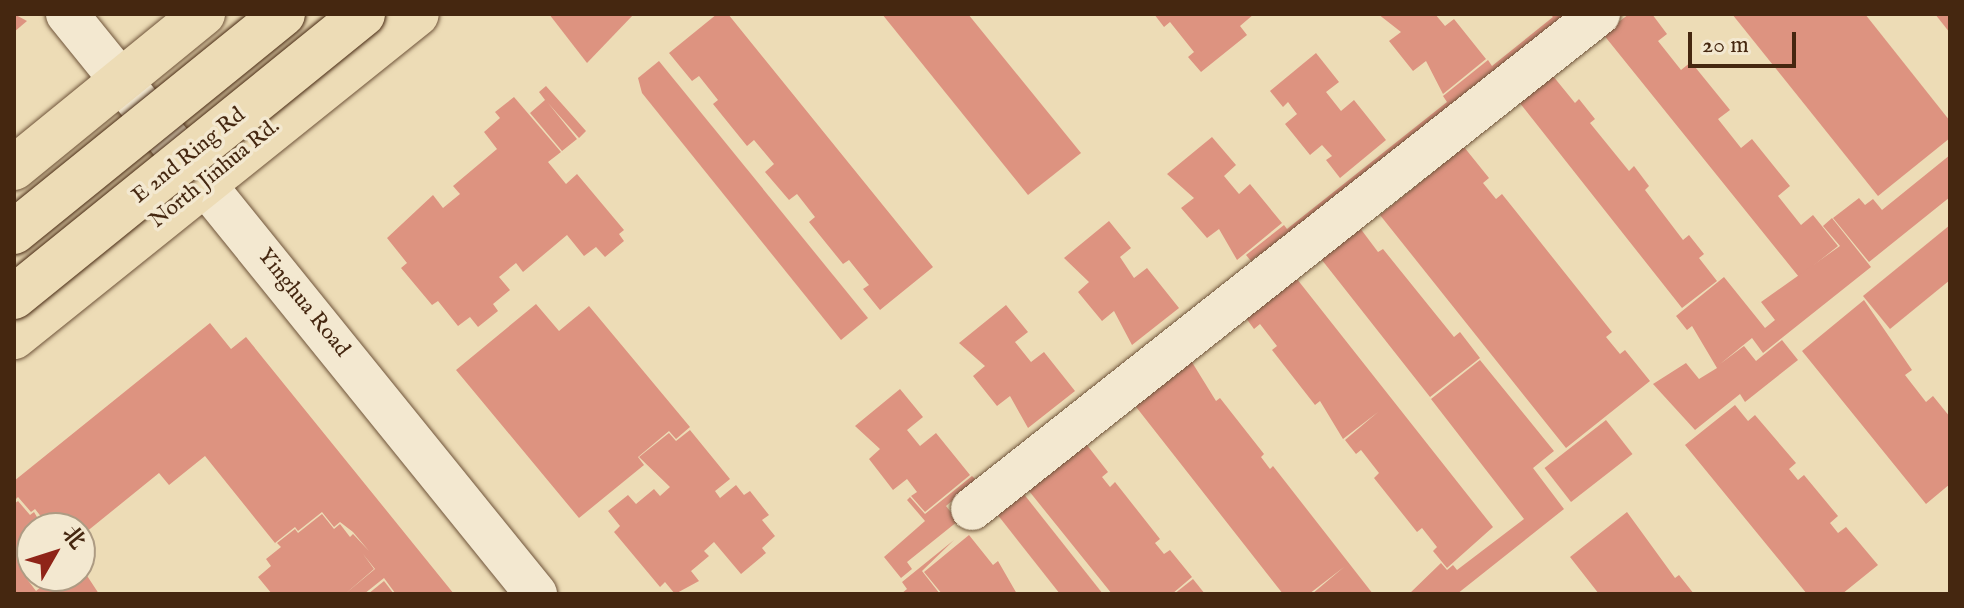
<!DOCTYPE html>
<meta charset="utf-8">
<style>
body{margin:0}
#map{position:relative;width:1964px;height:608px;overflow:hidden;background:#eddcb6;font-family:"IM FELL English","Noto Serif SC",serif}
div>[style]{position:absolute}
.building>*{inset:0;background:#dd9380;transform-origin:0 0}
.roads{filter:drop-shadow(0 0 2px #6f543a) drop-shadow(0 0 2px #6f543a)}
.minor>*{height:42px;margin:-21px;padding:0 21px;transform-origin:21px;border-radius:21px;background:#f3e8d0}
.major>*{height:44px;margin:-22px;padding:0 22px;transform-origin:22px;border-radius:22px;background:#eddcb6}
.bridges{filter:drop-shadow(0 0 2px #452710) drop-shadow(0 0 2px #452710)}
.highway-bridge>*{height:44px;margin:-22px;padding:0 22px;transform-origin:22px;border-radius:22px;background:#eddcb6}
span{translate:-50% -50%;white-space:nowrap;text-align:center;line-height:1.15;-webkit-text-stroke:7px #f3e8d0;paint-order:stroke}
.street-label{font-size:22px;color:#452710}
.frame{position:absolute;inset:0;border:16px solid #452710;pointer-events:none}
.north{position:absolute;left:16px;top:512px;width:80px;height:80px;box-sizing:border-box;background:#f3e8d0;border:2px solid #ad9b83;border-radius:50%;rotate:51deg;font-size:22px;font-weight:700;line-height:32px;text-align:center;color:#452710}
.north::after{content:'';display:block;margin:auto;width:28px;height:36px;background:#8f2418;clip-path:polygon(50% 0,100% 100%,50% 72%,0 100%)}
.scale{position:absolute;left:1688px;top:32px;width:108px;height:36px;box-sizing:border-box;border:4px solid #452710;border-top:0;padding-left:10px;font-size:24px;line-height:28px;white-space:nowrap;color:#452710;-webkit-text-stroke:6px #f3e8d0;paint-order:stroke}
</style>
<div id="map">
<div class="building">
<div style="clip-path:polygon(14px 14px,27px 21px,14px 32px)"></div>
<div style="clip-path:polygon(549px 14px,634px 14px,587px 63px)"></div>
<div style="clip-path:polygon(717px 14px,728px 14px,933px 267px,880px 310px,863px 289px,869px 285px,849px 260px,843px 264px,809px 222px,815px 217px,797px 194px,789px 200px,765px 172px,774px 164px,754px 140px,747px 146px,713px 104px,718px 100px,699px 76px,692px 81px,669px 53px)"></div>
<div style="clip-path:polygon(882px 14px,968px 14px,1081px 153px,1028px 195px)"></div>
<div style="clip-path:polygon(1154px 14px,1254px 14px,1240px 26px,1247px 35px,1201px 72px,1188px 57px,1194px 52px,1170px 22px,1164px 27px)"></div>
<div style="clip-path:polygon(1378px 14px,1435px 14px,1445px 26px,1454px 19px,1486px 59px,1443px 94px,1426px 61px,1413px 71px,1389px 41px,1401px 32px)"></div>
<div style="clip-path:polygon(1550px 14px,1567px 14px,1261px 262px,1257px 256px,1251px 261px,1246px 255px,1284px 225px,1287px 229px,1447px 102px,1443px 96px,1488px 60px,1492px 66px,1553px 17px)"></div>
<div style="clip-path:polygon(1629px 14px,1652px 14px,1667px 34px,1658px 41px,1681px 70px,1691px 62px,1730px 110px,1718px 119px,1741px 148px,1752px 139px,1790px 186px,1778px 196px,1801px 225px,1813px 215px,1838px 246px,1799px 277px,1603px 34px)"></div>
<div style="clip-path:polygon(1732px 14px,1865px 14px,1950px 121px,1950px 138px,1878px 196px)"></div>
<div style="clip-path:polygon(1935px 14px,1950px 14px,1950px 33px)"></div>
<div style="clip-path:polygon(1316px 53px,1339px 82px,1326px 92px,1341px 111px,1354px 100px,1386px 140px,1340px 178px,1326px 160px,1332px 156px,1322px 145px,1310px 155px,1285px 124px,1297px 114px,1288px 102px,1283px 107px,1270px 91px)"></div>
<div style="clip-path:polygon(659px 61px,868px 318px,841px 340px,642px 93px,638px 78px)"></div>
<div style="clip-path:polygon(1553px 76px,1575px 103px,1579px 99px,1595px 119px,1590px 123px,1629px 171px,1634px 166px,1649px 186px,1645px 190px,1683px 240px,1689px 235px,1704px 254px,1699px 258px,1717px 281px,1682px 308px,1519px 102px)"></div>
<div style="clip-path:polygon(546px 86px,586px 131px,579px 138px,548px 103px,577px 139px,562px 151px,530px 113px,545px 100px,539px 92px)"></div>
<div style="clip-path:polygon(514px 97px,561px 152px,548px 162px,566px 184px,577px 174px,624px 230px,619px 234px,624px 241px,605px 257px,596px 247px,584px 256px,567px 235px,523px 272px,516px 263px,499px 277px,510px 290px,493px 304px,498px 311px,478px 327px,470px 317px,458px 326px,438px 301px,432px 305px,401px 268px,407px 263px,387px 238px,433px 195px,443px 208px,460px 194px,453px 186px,497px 149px,484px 132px,500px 118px,495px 112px)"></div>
<div style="clip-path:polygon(1212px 137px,1236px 165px,1224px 176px,1239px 194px,1250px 184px,1282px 223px,1237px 260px,1219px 229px,1207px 238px,1181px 208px,1194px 198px,1167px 174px)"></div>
<div style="clip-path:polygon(1464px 147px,1489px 178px,1483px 183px,1496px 199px,1502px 194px,1612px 332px,1606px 337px,1620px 354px,1625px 350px,1650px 381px,1566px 448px,1380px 215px)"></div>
<div style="clip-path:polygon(1950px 155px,1950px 197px,1869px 262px,1833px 218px,1859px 198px,1865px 205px,1873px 199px,1882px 210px)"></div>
<div style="clip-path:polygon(1832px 218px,1871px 267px,1763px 353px,1752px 338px,1720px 364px,1744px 346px,1756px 361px,1782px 340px,1798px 360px,1745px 402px,1740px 394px,1695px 430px,1653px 384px,1686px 363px,1699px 379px,1717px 368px,1692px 326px,1687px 330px,1676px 316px,1724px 277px,1765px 328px,1775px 320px,1761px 302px,1840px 246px,1823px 226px)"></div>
<div style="clip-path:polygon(1109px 221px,1131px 248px,1120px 257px,1134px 278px,1147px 268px,1179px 308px,1132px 345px,1114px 311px,1102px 321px,1078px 292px,1089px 282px,1064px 258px)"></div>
<div style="clip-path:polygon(1357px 224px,1378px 252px,1383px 249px,1454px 337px,1460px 332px,1480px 358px,1430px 397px,1318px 255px)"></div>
<div style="clip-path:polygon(1950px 225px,1950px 280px,1890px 329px,1863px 296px)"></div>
<div style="clip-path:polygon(1293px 274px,1493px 527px,1447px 568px,1433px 551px,1437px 547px,1422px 528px,1417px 532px,1374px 478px,1379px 473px,1361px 450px,1356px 454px,1345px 440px,1378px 412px,1343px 439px,1320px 401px,1315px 405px,1272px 350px,1277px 346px,1260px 324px,1254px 329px,1243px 314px)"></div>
<div style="clip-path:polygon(1864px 300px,1912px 370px,1905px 375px,1926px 402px,1933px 396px,1950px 417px,1950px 484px,1926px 504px,1802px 351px)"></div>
<div style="clip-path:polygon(536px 304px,559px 331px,589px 306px,690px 427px,676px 439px,669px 431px,638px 457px,644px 465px,579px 518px,456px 370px)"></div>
<div style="clip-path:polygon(1006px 305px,1028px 332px,1015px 342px,1031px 362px,1044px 352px,1075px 391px,1028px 428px,1010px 396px,997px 406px,973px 376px,985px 366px,959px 343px)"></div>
<div style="clip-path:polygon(evenodd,210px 323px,231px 349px,246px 337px,454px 594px,395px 593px,384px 578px,364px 594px,272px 594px,258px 577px,271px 566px,266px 559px,281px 547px,277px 543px,295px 529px,298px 533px,322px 514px,334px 529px,340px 524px,350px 537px,353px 534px,369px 551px,353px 532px,340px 522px,334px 527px,322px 512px,298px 531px,295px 527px,275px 543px,205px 456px,169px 485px,159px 473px,80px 537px,80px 528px,32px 528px,32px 575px,27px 579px,36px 591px,54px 576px,80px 576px,80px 565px,99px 594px,14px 594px,14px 504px,18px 501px,30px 515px,34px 512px,43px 527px,47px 524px,35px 509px,31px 512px,18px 497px,14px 501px,14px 481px,210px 323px,363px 554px,375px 569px,345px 594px,374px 569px,363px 554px)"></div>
<div style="clip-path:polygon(1190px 359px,1216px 401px,1220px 398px,1264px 454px,1261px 457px,1270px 469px,1273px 466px,1373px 594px,1312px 594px,1344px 567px,1309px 594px,1283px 594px,1133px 403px)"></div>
<div style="clip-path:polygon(1480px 360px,1554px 451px,1533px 468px,1564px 509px,1457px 594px,1409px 594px,1441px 563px,1447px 570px,1453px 565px,1457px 570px,1524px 519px,1431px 399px)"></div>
<div style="clip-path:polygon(900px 389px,923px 417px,907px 430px,920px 446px,936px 433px,970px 475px,925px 512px,911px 496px,917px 492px,907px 479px,893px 490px,869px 459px,880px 449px,855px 426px)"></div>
<div style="clip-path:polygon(1735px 405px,1748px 421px,1755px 415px,1796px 463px,1789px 469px,1798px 480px,1804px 475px,1838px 516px,1830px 523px,1838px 533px,1846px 527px,1878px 565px,1842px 594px,1807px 594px,1685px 445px)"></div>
<div style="left:1606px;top:420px;width:43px;height:78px;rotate:52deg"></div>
<div style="clip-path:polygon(690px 430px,730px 479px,715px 491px,720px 498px,736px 485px,744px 495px,750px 491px,769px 515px,762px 520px,775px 536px,762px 548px,766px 553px,741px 574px,714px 542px,704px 551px,709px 556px,691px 571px,699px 581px,675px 594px,665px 582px,660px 587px,614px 532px,620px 526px,608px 511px,628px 495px,636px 504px,654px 489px,660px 496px,670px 487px,639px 457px,669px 433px,676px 441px)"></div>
<div style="clip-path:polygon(1083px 440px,1108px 472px,1102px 477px,1110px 487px,1115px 482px,1160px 539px,1155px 543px,1164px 554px,1170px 550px,1192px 577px,1172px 594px,1112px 594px,1025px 486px)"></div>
<div style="clip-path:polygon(972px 476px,976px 480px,946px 506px,958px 521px,907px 562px,912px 569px,901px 578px,884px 557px,925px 521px,907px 500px,910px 497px,925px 514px)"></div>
<div style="clip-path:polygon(1023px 493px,1103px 594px,1060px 594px,997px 514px)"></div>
<div style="clip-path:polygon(1627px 512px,1675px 578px,1679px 575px,1694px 594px,1599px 594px,1570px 557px)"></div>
<div style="clip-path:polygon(969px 535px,993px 565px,998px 561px,1017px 594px,942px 594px,924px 572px)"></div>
<div style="clip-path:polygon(954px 540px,922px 571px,940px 594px,901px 594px,907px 589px,902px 582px)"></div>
<div style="clip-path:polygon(1193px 579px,1205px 594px,1174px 594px)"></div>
<div style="clip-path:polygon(384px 581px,394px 594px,368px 594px)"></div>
</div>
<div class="roads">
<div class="minor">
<div style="left:67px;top:14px;width:746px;rotate:51.04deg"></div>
<div style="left:972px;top:509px;width:799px;rotate:-38.29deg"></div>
</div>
<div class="major">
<div style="left:14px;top:168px;width:244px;rotate:-39.2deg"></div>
<div style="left:14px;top:337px;width:516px;rotate:-38.71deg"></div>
</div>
</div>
<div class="bridges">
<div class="highway-bridge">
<div style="left:14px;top:232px;width:346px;rotate:-39deg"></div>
<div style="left:14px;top:297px;width:449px;rotate:-39deg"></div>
</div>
</div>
<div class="street-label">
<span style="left:189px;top:156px;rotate:-39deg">E 2nd Ring Rd</span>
<span style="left:215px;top:174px;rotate:-39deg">North Jinhua Rd.</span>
<span style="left:303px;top:303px;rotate:51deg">Yinghua Road</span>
</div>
<div class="frame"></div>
<div class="north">北</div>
<div class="scale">20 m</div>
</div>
